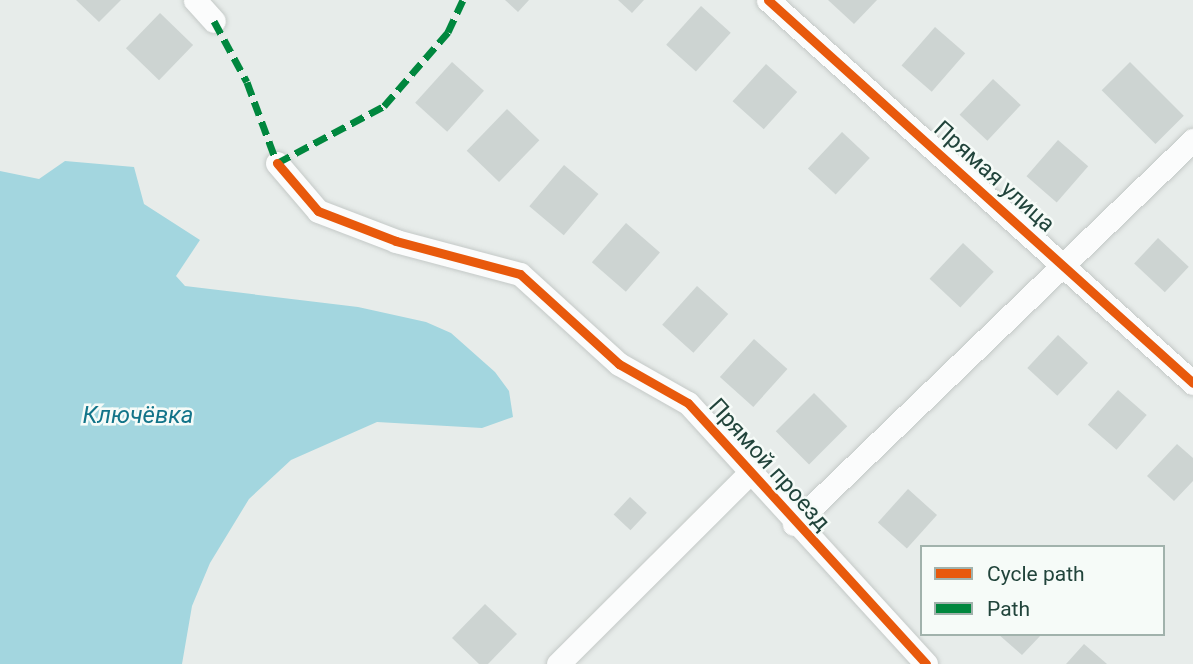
<!DOCTYPE html>
<meta charset="utf-8">
<style>
body{margin:0}
#map{position:relative;width:1193px;height:664px;overflow:hidden;background:#e7ecea;font-family:Roboto,sans-serif}
div>[style]{position:absolute}
.water>*{inset:0;background:#a3d6df}
.building>*{inset:0;background:#cdd4d2;transform-origin:0 0}
.roads{filter:drop-shadow(0 0 2px #c4c9c7) drop-shadow(0 0 2px #c4c9c7)}
.minor>*{height:23px;margin:-11.5px;padding:0 11.5px;transform-origin:11.5px;border-radius:11.5px;background:#fbfcfc}
.quiet>*{height:7px;margin-top:-3.5px;transform-origin:0;background:repeating-linear-gradient(90deg,#00873e 0 14px,transparent 0 21px)}
.cycleway>*{height:9px;margin:-4.5px;padding:0 4.5px;transform-origin:4.5px;border-radius:4.5px;background:#e8590c}
span{translate:-50% -50%;white-space:nowrap;text-align:center;line-height:1.15;-webkit-text-stroke:5px #f6fbf8;paint-order:stroke}
.street-label{font-size:23px;color:#21443b}
.water-label{font-size:24px;color:#127489;font-style:italic}
.legend{position:absolute;left:920px;top:545px;width:245px;height:91px;box-sizing:border-box;background:#f6fbf8;border:2px solid #a1b2ac;margin:0;padding:9px 12px;list-style:none;font-size:21px;color:#21443b}
.legend li{display:flex;align-items:center;gap:14px;height:35px}
.legend b{width:35px;border:2px solid #a1b2ac}
</style>
<div id="map">
<div class="water">
<div style="clip-path:polygon(65px 161px,134px 167px,144px 204px,200px 240px,176px 276px,185px 286px,358px 307px,426px 322px,451px 333px,495px 372px,509px 391px,513px 417px,482px 428px,377px 422px,291px 460px,249px 499px,210px 563px,192px 606px,182px 664px,0 664px,0 171px,39px 179px)"></div>
</div>
<div class="building">
<div style="clip-path:polygon(76px 0,121px 0,99px 22px)"></div>
<div style="clip-path:polygon(505px 0,529px 0,518px 12px)"></div>
<div style="clip-path:polygon(618px 0,644px 0,632px 13px)"></div>
<div style="clip-path:polygon(828px 0,877px 0,854px 24px)"></div>
<div style="left:701px;top:6px;width:40px;height:52px;rotate:42deg"></div>
<div style="left:160px;top:13px;width:46px;height:49px;rotate:44deg"></div>
<div style="left:935px;top:27px;width:40px;height:51px;rotate:41deg"></div>
<div style="left:452px;top:62px;width:43px;height:55px;rotate:42deg"></div>
<div style="left:1130px;top:62px;width:76px;height:40px;rotate:45deg"></div>
<div style="left:766px;top:64px;width:42px;height:50px;rotate:42deg"></div>
<div style="left:993px;top:79px;width:38px;height:49px;rotate:43deg"></div>
<div style="left:507px;top:109px;width:45px;height:58px;rotate:44deg"></div>
<div style="left:842px;top:132px;width:38px;height:50px;rotate:43deg"></div>
<div style="left:1058px;top:140px;width:40px;height:48px;rotate:41deg"></div>
<div style="left:564px;top:165px;width:45px;height:54px;rotate:40deg"></div>
<div style="left:626px;top:223px;width:45px;height:52px;rotate:41deg"></div>
<div style="left:1158px;top:238px;width:42px;height:35px;rotate:43deg"></div>
<div style="left:963px;top:243px;width:42px;height:49px;rotate:43deg"></div>
<div style="left:697px;top:286px;width:42px;height:52px;rotate:42deg"></div>
<div style="left:1058px;top:335px;width:41px;height:45px;rotate:43deg"></div>
<div style="left:754px;top:339px;width:45px;height:51px;rotate:42deg"></div>
<div style="left:1118px;top:390px;width:38px;height:46px;rotate:41deg"></div>
<div style="left:814px;top:393px;width:47px;height:54px;rotate:45deg"></div>
<div style="clip-path:polygon(1177px 444px,1193px 458px,1193px 481px,1174px 501px,1147px 476px)"></div>
<div style="left:908px;top:489px;width:39px;height:45px;rotate:42deg"></div>
<div style="left:630px;top:497px;width:23px;height:24px;rotate:43deg"></div>
<div style="clip-path:polygon(485px 604px,517px 634px,488px 664px,479px 664px,452px 638px)"></div>
<div style="clip-path:polygon(998px 634px,1042px 634px,1022px 655px)"></div>
<div style="clip-path:polygon(1084px 644px,1107px 664px,1066px 664px)"></div>
</div>
<div class="roads">
<div class="minor">
<div style="left:195px;top:0;width:28px;rotate:48deg"></div>
<div style="left:768px;top:0;width:572px;rotate:42.02deg"></div>
<div style="left:277px;top:163px;width:63px;rotate:49.5deg"></div>
<div style="left:318px;top:211px;width:84px;rotate:21deg"></div>
<div style="left:396px;top:241px;width:128px;rotate:14.9deg"></div>
<div style="left:520px;top:274px;width:134px;rotate:42.3deg"></div>
<div style="left:619px;top:364px;width:79px;rotate:29.5deg"></div>
<div style="left:688px;top:403px;width:353px;rotate:47.6deg"></div>
<div style="left:794px;top:524px;width:554px;rotate:-43.9deg"></div>
<div style="left:558px;top:664px;width:271px;rotate:-44.9deg"></div>
</div>
</div>
<div class="quiet">
<div style="left:214px;top:21px;width:69px;rotate:61.6deg"></div>
<div style="left:247px;top:82px;width:86px;rotate:69.7deg"></div>
<div style="left:277px;top:163px;width:121px;rotate:-28deg"></div>
<div style="left:384px;top:106px;width:98px;rotate:-49.1deg"></div>
<div style="left:448px;top:32px;width:35px;rotate:-65deg"></div>
</div>
<div class="cycleway">
<div style="left:768px;top:0;width:572px;rotate:42.02deg"></div>
<div style="left:277px;top:163px;width:63px;rotate:49.5deg"></div>
<div style="left:318px;top:211px;width:84px;rotate:21deg"></div>
<div style="left:396px;top:241px;width:128px;rotate:14.9deg"></div>
<div style="left:520px;top:274px;width:134px;rotate:42.3deg"></div>
<div style="left:619px;top:364px;width:79px;rotate:29.5deg"></div>
<div style="left:688px;top:403px;width:353px;rotate:47.6deg"></div>
</div>
<div class="street-label">
<span style="left:994px;top:177px;rotate:42deg">Прямая улица</span>
<span style="left:769px;top:465px;rotate:48deg">Прямой проезд</span>
</div>
<div class="water-label">
<span style="left:138px;top:416px">Ключёвка</span>
</div>
<ul class="legend">
<li><b style="height:9px;background:#e8590c"></b>Cycle path</li>
<li><b style="height:9px;background:#00873e"></b>Path</li>
</ul>
</div>
